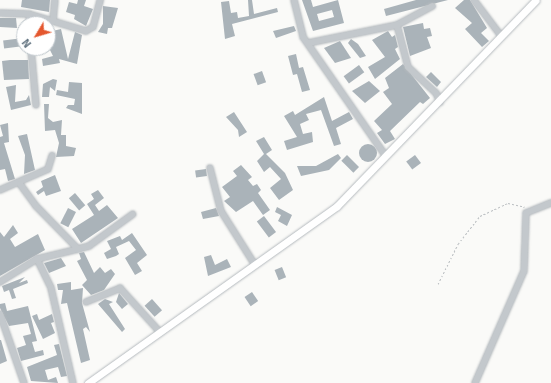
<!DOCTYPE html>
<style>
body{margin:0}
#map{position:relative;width:551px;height:383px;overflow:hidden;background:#fafaf8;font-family:Signika,sans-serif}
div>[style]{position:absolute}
.building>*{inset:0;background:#aab3b9;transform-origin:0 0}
.round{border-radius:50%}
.path>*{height:1px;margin-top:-0.5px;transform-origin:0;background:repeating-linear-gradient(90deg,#bbbfc2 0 2px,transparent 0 4px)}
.roads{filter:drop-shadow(0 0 1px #b5babe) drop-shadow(0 0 1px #b5babe)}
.minor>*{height:6px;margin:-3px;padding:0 3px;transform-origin:3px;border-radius:3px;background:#c3c8cc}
.major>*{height:7px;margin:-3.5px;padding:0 3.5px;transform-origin:3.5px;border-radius:3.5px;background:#fff}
span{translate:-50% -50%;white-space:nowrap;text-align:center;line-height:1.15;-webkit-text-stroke:4px #fff;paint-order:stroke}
.north{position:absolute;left:16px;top:16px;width:40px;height:40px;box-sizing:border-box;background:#fff;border:1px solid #c1c8cd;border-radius:50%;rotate:232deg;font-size:11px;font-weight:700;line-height:16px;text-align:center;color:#657683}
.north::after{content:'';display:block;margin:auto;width:14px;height:18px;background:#e4572e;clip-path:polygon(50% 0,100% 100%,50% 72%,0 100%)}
</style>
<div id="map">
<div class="building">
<div style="clip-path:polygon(22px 0,50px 0,49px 12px,21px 7px)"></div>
<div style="clip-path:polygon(78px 0,86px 0,84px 6px,93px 9px,86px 26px,74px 19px,75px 15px,66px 12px,69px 2px,77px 4px)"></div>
<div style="clip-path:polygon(248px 0,252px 0,254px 14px,277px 8px,278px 12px,232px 24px,235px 36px,225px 39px,221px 2px,229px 1px,231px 13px,237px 12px,238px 18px,249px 16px)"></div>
<div style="clip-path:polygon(evenodd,302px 0,311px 0,313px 7px,338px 0,344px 23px,313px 31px,302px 0,332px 10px,334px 17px,319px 21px,317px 14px,332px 10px)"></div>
<div style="clip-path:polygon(416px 0,448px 0,386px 16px,384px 9px)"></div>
<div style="clip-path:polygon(464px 0,470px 0,487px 28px,481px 33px,489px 41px,482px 47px,465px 29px,472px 23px,455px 8px)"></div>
<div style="clip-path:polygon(103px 6px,118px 8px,112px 28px,108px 28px,107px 34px,98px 32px,103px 24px)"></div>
<div style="clip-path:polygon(0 18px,16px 18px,17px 28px,0 27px)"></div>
<div style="clip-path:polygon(423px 23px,424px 29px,430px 28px,432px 36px,427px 37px,431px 48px,410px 56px,403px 27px)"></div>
<div style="clip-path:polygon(294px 26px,296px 31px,276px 38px,273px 31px)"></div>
<div style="clip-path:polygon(61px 29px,68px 59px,75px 32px,82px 35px,77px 64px,59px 59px,60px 63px,43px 66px,42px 59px,53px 56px,48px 46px,48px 32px)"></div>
<div style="clip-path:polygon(388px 31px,392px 37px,395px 35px,398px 47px,395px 49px,400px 59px,375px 79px,368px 67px,385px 57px,372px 40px)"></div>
<div style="left:23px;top:38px;width:8px;height:20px;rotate:83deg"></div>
<div style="clip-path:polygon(351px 39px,358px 44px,366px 56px,360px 58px,348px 43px)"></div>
<div style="clip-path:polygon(340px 41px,351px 58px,335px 63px,324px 48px)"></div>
<div style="clip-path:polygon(296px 54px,299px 68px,303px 67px,310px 90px,302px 92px,297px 74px,293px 75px,288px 56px)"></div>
<div style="clip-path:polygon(10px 60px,28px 60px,29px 79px,4px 80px,2px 61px)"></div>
<div style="clip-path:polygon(403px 64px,430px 98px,423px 104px,420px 102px,390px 131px,395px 139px,385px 144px,377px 133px,382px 130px,374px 121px,392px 104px,383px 92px,389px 88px,385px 78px)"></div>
<div style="left:359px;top:65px;width:9px;height:19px;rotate:54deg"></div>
<div style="left:262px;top:71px;width:12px;height:9px;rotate:70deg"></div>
<div style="clip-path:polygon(431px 72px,441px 82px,437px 87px,426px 77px)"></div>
<div style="clip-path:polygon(53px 79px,57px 80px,55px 91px,50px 87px,49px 97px,42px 97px,43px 84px)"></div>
<div style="clip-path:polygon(369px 81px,380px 91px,365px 103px,352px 91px)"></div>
<div style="clip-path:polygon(69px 82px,82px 83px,82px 114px,66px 108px,68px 105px,74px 105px,75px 99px,56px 95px,57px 90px,68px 92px)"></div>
<div style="clip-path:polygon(16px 85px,15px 102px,26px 100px,29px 95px,31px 105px,11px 110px,6px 87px)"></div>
<div style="clip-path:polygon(324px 97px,332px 121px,349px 112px,353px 119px,336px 128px,341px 144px,334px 146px,321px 110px,306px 114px,309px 120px,300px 124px,303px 134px,312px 132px,313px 142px,287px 150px,284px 141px,297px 137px,284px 116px,293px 111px,295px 115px)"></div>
<div style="clip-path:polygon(44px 104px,49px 104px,48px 118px,53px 122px,62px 120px,61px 135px,66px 135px,66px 146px,76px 148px,74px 156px,56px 157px,59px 143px,55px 130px,45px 131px)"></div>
<div style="clip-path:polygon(234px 112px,247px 132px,239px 137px,238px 130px,226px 117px)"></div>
<div style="clip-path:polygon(8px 123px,9px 142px,4px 143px,15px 179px,8px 181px,5px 169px,0 170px,0 137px,3px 136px,0 125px)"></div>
<div style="clip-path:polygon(27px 134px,35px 170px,24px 174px,25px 155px,18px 136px)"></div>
<div style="clip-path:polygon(264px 137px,272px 150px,266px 154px,285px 173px,293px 190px,279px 200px,270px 188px,281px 179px,270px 167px,264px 172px,257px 161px,264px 154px,256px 141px)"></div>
<div class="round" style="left:359px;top:144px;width:18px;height:18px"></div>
<div style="clip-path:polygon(338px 154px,341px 158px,329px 170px,301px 176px,297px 166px,316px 166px)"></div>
<div style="left:347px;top:155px;width:17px;height:8px;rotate:45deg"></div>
<div style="left:415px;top:155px;width:10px;height:11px;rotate:53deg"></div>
<div style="clip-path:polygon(241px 165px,252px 177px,248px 180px,253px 186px,257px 184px,261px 190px,258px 193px,270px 210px,263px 215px,253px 201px,236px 212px,224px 201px,230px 197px,222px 187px,237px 176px,233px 171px)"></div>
<div style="left:206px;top:169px;width:7px;height:11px;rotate:82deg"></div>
<div style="clip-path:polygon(55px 175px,61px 191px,46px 196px,44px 191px,38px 195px,36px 192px,43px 187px,41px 181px)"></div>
<div style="clip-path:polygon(98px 190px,104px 198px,95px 205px,99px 211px,107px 205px,118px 218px,81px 243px,72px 229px,94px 215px,87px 204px,94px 199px,91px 194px)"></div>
<div style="left:75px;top:193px;width:16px;height:8px;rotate:50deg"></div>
<div style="clip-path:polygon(277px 207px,292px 215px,287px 226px,278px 221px,281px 215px,275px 212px)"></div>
<div style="left:68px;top:208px;width:9px;height:17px;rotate:27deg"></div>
<div style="clip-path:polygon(216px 208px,219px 216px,203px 219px,201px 212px)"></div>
<div style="left:264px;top:216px;width:20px;height:9px;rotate:53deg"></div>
<div style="clip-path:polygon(13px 225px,18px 233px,10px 239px,15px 247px,38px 234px,45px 250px,0 276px,0 232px,4px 237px)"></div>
<div style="clip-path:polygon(132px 233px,147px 255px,137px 263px,142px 271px,135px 275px,125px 258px,136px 250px,129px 241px,116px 247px,119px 254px,116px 256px,107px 259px,104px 253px,111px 249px,107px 241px,120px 236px,122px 240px)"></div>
<div style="clip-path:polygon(84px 252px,94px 273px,100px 267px,105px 273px,111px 269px,115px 274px,104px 290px,91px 295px,82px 285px,87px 280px,77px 261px,81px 259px,79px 253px)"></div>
<div style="clip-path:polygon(211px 255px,215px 265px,227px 259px,231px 267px,208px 276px,204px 257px)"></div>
<div style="clip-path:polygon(61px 258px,66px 266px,49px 273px,44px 263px)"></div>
<div style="left:282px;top:267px;width:11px;height:8px;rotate:68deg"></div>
<div style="clip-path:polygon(25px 277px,19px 283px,27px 280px,28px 283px,13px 289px,16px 298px,12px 299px,9px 290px,4px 292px,2px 286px)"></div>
<div style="clip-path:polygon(71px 282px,71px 290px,83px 288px,82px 303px,90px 332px,86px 327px,83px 329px,90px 360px,81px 363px,67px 303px,61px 304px,63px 290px,58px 290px,57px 284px)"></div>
<div style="left:252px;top:292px;width:11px;height:9px;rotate:56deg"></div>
<div style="clip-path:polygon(119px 293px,128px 304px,122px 309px,116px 302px)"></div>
<div style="clip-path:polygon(105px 299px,113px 302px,109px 304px,125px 329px,122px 332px,98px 304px)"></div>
<div style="left:152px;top:299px;width:15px;height:10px;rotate:48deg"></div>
<div style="clip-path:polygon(5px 303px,7px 311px,28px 306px,37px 341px,32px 342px,35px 352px,43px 350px,44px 355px,21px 361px,17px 348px,26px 345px,23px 336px,31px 334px,28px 323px,9px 326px,0 308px,0 304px)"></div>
<div style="clip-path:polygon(37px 314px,39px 320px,52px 314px,54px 322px,51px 323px,55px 333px,43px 339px,32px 316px)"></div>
<div style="clip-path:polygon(1px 340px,7px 361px,0 364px,0 340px)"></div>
<div style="clip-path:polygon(59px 344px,67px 376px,61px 377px,58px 367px,45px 370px,48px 380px,56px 377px,58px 383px,31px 381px,27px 367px,57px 355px,54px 345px)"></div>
</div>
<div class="path">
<div style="left:438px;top:284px;width:45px;rotate:-63.4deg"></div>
<div style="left:458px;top:244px;width:36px;rotate:-52deg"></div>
<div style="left:480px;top:216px;width:31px;rotate:-25deg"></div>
<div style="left:508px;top:203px;width:17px;rotate:13deg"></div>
</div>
<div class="roads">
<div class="minor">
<div style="left:294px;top:0;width:38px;rotate:76deg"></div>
<div style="left:303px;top:37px;width:144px;rotate:55.2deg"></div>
<div style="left:474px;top:0;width:46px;rotate:52.9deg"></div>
<div style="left:0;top:13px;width:29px;rotate:2deg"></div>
<div style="left:29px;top:14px;width:59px;rotate:16.6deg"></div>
<div style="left:86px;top:31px;width:8px;rotate:-30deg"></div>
<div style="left:93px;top:27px;width:28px;rotate:-75deg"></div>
<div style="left:29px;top:14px;width:10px;rotate:84deg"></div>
<div style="left:53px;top:21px;width:21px;rotate:-85deg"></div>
<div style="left:397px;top:25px;width:43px;rotate:75.3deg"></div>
<div style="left:408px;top:67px;width:38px;rotate:43deg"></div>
<div style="left:436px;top:93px;width:10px;rotate:66deg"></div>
<div style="left:397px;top:25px;width:40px;rotate:-28deg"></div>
<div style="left:308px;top:43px;width:91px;rotate:-11.4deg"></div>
<div style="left:31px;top:48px;width:57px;rotate:85deg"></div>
<div style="left:210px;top:168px;width:44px;rotate:75.7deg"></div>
<div style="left:221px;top:211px;width:64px;rotate:57.8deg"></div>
<div style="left:0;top:190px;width:52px;rotate:-23.6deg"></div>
<div style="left:48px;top:169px;width:14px;rotate:-73deg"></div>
<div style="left:78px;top:249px;width:11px;rotate:-15deg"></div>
<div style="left:89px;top:246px;width:54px;rotate:-36deg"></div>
<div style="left:37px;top:259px;width:32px;rotate:64deg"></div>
<div style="left:51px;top:288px;width:98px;rotate:77deg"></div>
<div style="left:0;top:282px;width:44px;rotate:-31.9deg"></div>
<div style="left:37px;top:259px;width:42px;rotate:-13.7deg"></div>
<div style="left:78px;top:249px;width:60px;rotate:-134.3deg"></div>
<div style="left:36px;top:206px;width:27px;rotate:-126deg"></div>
<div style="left:86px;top:302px;width:37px;rotate:-22deg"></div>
<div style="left:120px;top:288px;width:58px;rotate:47.8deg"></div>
<div style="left:0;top:314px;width:73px;rotate:70.8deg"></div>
<div style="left:475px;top:383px;width:122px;rotate:-66.4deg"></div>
<div style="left:524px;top:271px;width:58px;rotate:-88deg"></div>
<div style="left:526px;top:213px;width:27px;rotate:-22deg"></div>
</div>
<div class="major">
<div style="left:88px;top:383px;width:305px;rotate:-35.4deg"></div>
<div style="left:337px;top:206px;width:286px;rotate:-46deg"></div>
</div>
</div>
<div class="north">N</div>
</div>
